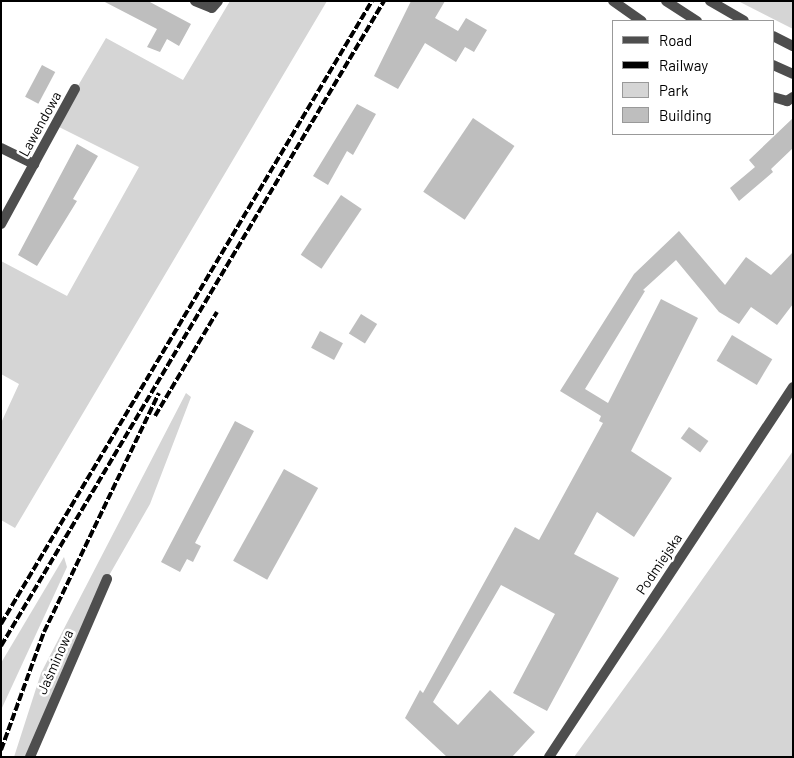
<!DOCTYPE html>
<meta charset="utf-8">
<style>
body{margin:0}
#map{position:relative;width:794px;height:758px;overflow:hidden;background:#fff;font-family:Barlow,sans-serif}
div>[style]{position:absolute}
.green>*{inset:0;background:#d5d5d5}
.building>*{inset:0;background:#bebebe;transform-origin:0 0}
.service>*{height:10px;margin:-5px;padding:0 5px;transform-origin:5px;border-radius:5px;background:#4e4e4e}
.minor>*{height:10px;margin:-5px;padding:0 5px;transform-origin:5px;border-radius:5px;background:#4e4e4e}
.tertiary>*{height:10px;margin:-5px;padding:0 5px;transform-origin:5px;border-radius:5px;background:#4e4e4e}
.rail>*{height:4px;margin-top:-2px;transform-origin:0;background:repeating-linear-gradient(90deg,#000 0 8px,transparent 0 10.5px)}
span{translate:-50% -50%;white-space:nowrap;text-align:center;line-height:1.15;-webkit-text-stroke:5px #fff;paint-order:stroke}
.street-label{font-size:14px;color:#000}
.frame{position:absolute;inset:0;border:2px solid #000;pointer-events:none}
.legend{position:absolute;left:612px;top:20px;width:162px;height:115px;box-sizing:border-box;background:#fff;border:1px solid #999;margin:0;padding:6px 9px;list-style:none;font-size:15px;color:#000}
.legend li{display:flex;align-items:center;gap:10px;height:25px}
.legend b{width:25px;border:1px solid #999}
</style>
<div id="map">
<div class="green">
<div style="clip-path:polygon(230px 1px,327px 1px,15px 528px,1px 520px,1px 423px,19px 384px,1px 374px,1px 261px,67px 296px,139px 167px,55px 125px,106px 38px,183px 80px)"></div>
<div style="clip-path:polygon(738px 1px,793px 1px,793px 29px)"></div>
<div style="clip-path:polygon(186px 393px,191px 397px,150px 504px,107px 579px,30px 757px,14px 757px,41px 673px)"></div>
<div style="clip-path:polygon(793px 451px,793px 757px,574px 757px,663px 635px)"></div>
<div style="clip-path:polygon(64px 557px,67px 567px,1px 710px,1px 663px)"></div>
</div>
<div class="building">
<div style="clip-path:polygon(103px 1px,148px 1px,191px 24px,179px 46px,167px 39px,160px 52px,147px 47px,157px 29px)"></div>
<div style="clip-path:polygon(411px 1px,445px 1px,435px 18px,458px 31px,466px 18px,487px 30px,474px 52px,465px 47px,456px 62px,425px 43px,398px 89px,374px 76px)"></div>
<div style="left:42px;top:65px;width:15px;height:36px;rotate:28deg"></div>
<div style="clip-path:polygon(357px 104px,376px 114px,353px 155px,347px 151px,328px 185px,313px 176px)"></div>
<div style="left:473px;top:118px;width:50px;height:89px;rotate:34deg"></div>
<div style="clip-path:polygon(793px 118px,793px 148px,771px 169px,773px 172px,739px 201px,730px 188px,755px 167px,749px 160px)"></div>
<div style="clip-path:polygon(77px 144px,98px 156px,73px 199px,77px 201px,37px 266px,18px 255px)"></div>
<div style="left:341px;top:195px;width:25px;height:72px;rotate:34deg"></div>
<div style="clip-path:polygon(679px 231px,725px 285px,746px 257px,771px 275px,793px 252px,793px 304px,777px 325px,751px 307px,739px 324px,719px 312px,676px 260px,643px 290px,645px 291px,585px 389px,608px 403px,661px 299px,698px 318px,631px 451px,672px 478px,634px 537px,597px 512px,574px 554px,619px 578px,547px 711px,513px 693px,555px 614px,501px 585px,433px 702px,458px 725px,490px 690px,535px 732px,512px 757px,447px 757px,405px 718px,420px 690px,423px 693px,515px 527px,539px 540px,603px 423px,599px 421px,601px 416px,560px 391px,634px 274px)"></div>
<div style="left:361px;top:314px;width:19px;height:23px;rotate:32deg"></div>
<div style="left:320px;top:331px;width:26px;height:19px;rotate:28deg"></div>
<div style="left:732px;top:335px;width:47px;height:30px;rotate:31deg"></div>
<div style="clip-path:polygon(235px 421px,254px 431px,195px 543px,201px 546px,193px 562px,187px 559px,180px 572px,161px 562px)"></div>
<div style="left:689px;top:427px;width:24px;height:14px;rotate:36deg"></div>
<div style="left:284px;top:469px;width:39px;height:105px;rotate:29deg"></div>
</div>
<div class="service">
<div style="left:613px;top:1px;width:35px;rotate:35deg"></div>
<div style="left:773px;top:97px;width:15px;rotate:16deg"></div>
<div style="left:787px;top:101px;width:7px;rotate:-34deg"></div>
</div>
<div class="minor">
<div style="left:195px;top:1px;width:18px;rotate:22deg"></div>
<div style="left:212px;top:8px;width:9px;rotate:-49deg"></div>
<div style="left:710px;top:1px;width:39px;rotate:30deg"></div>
<div style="left:773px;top:36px;width:22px;rotate:27deg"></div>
<div style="left:1px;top:148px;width:37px;rotate:26deg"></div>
<div style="left:1px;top:224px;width:154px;rotate:-61.3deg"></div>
<div style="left:30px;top:757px;width:194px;rotate:-66.6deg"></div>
<div style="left:549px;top:757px;width:443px;rotate:-56.6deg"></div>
</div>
<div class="tertiary">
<div style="left:666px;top:1px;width:37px;rotate:33deg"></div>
<div style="left:773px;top:65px;width:22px;rotate:24deg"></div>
</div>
<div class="rail">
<div style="left:155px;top:416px;width:121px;rotate:-59.2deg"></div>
<div style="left:1px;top:624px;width:725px;rotate:-59.23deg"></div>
<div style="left:1px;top:646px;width:750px;rotate:-59.3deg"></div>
<div style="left:1px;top:750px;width:126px;rotate:-70deg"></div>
<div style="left:44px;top:632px;width:265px;rotate:-64.3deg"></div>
</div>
<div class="street-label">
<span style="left:40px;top:124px;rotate:-61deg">Lawendowa</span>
<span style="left:659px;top:564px;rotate:-56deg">Podmiejska</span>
<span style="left:55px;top:662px;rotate:-66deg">Jaśminowa</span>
</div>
<div class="frame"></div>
<ul class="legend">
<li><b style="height:6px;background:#4e4e4e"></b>Road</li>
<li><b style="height:6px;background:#000"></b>Railway</li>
<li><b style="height:14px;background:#d5d5d5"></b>Park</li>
<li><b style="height:14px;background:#bebebe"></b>Building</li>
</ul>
</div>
